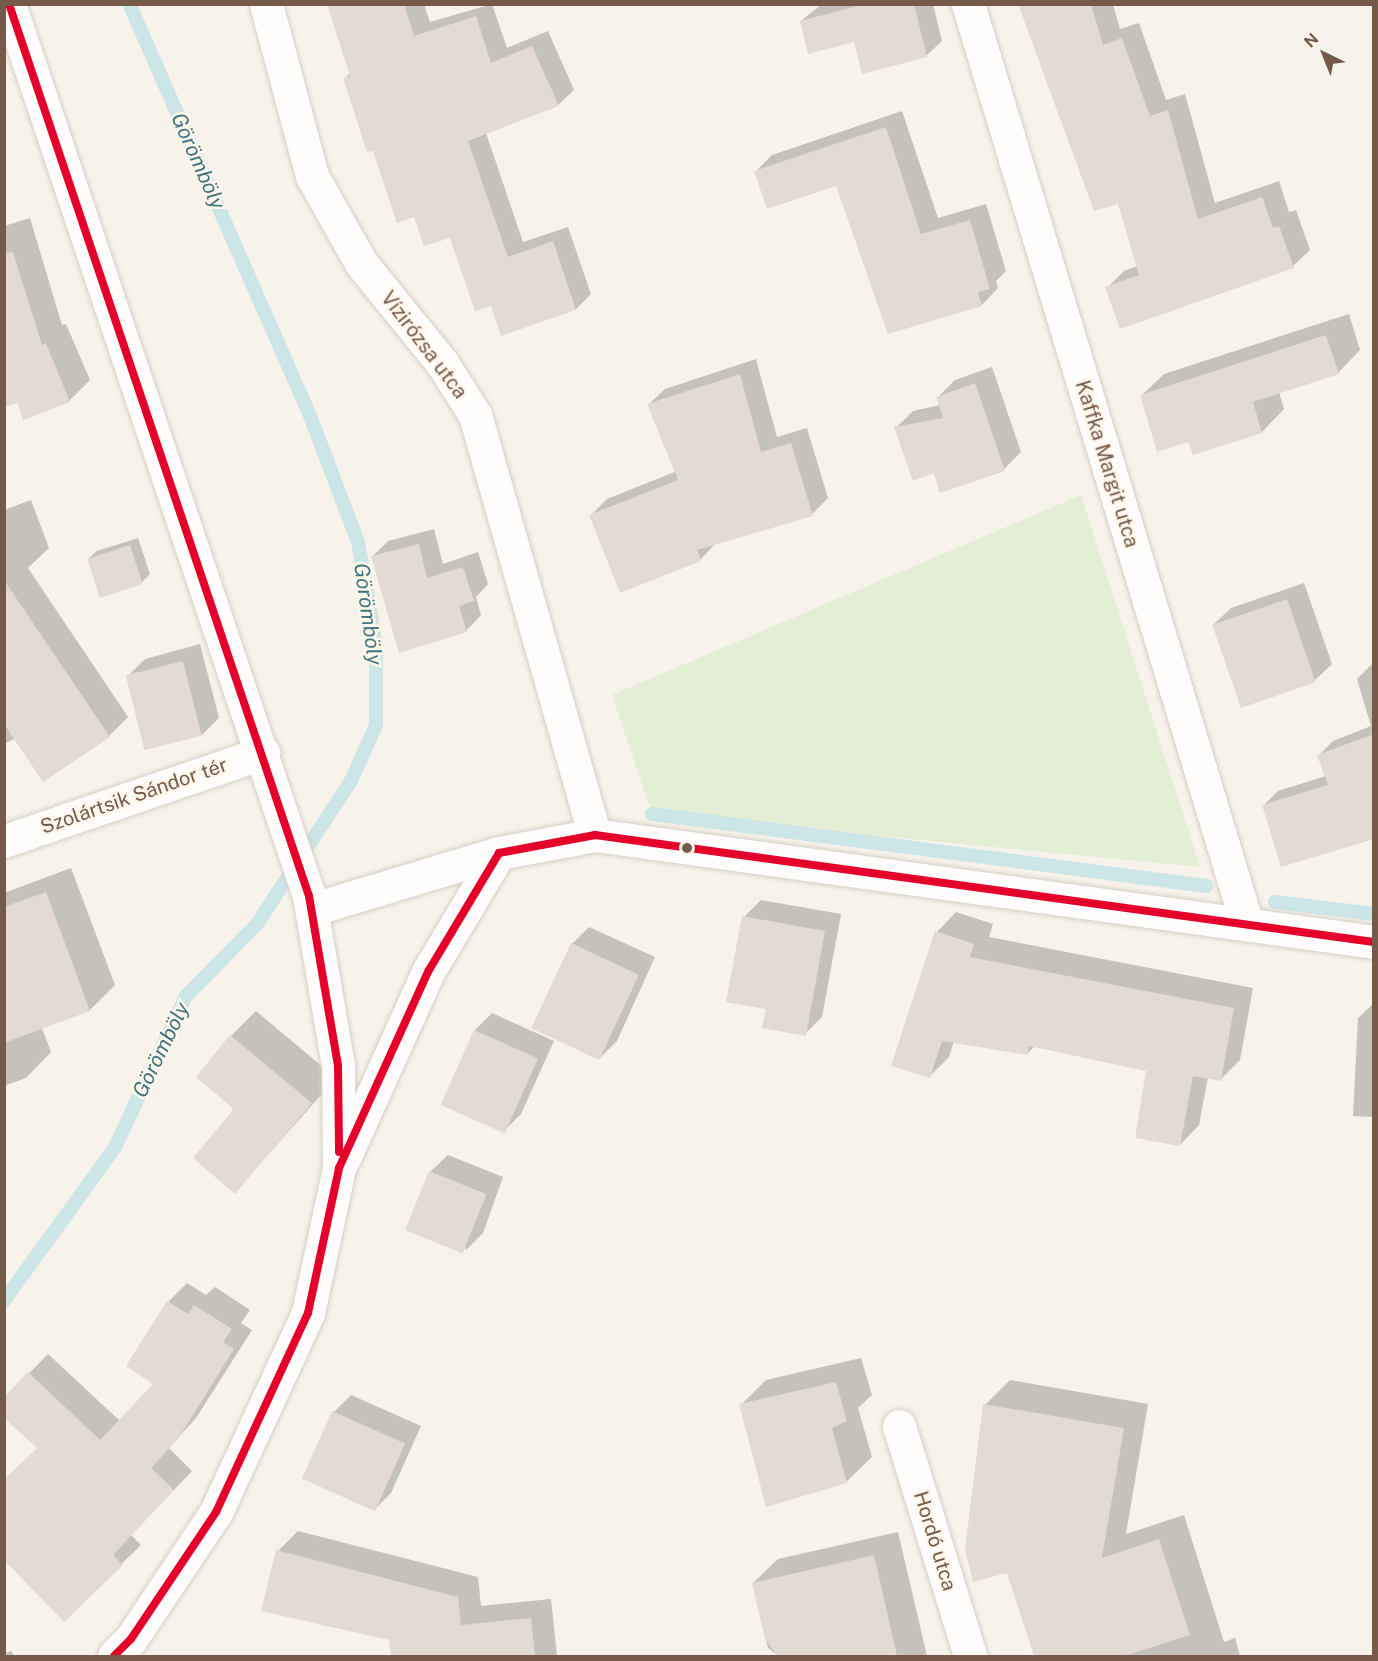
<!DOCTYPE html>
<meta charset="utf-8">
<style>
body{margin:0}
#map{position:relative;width:1378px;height:1661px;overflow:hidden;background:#f7f2ea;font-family:"Public Sans",sans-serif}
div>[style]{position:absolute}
.green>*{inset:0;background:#e3eed5}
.shadow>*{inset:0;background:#0003}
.stream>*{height:14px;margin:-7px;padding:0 7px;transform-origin:7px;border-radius:7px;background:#cce5e7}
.building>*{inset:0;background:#e3dad2;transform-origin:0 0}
.roads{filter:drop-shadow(0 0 2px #d6cfc8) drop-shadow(0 0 2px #d6cfc8)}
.minor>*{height:33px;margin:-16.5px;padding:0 16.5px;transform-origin:16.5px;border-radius:16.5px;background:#fefdfc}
.bus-1>*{height:8px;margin:-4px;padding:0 4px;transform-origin:4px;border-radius:4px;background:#e4002b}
.dots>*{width:16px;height:16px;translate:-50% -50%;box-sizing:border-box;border:3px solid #fff7eb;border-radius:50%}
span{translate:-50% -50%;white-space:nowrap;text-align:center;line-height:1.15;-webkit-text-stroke:5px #fff7eb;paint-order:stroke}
.street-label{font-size:20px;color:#755a4a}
.water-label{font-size:21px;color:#417681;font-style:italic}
.frame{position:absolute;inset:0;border:6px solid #755a4a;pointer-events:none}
.north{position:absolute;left:1294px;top:24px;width:60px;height:60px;-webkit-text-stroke:4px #fff7eb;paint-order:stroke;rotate:317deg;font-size:16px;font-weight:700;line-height:24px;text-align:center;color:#755a4a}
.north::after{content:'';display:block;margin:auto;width:21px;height:27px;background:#755a4a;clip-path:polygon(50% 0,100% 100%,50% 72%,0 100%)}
</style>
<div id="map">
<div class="green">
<div style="clip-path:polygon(1081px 495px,1200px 867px,652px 814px,612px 695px)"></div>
</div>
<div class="shadow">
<div style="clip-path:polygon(329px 4px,424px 4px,430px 22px,492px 4px,507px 48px,548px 31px,574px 90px,558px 105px,486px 133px,523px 242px,568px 227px,591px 294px,576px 309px,492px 304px,451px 236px,415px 215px,374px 149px,345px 78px,350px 73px)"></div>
<div style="clip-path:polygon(933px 4px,942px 41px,926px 56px,855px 40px,801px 21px,822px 4px)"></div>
<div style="clip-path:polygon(1021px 4px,1113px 4px,1120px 29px,1139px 23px,1166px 100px,1185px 94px,1215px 203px,1279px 181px,1289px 212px,1296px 210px,1310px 250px,1293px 266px,1107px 288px,1124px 271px,1138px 266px,1119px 202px)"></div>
<div style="clip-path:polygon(902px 111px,938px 218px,986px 204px,1006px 271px,996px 281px,998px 288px,982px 305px,837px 184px,755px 172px,772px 155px)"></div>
<div style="clip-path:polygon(30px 218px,62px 325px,66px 324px,90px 380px,69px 401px,19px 401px,4px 406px,4px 226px)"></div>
<div style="clip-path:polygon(1349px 314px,1360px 350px,1338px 373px,1279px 392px,1284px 409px,1262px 432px,1194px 454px,1189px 440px,1141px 396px,1164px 374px)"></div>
<div style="clip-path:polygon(756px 359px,777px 437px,807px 428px,828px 498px,812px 514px,716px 543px,700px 560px,591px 515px,607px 499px,677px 471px,648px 405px,665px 389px)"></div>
<div style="clip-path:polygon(992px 367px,1021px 452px,1004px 469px,935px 472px,896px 428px,913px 411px,940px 405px,938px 397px,955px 380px)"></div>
<div style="clip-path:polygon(31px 500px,49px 548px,28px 568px,128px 717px,109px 736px,16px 738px,4px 744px,4px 510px)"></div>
<div style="clip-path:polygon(434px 529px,443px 564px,478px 552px,488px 584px,476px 597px,481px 615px,466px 631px,373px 556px,388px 541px)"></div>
<div style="clip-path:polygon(138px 538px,150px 574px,142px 582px,88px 559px,97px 551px)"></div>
<div style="clip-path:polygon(1304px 583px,1332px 664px,1314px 681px,1213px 625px,1231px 608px)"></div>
<div style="clip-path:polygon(200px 644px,219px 718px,202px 735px,128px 676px,145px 659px)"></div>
<div style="clip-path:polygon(1372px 664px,1374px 664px,1374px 847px,1371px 838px,1263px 806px,1278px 791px,1326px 776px,1318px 756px,1333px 741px,1371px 726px,1357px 679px)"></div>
<div style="clip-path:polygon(71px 868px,115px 985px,90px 1010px,42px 1028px,51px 1052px,26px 1078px,4px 1086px,4px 893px)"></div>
<div style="clip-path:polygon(761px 900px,841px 914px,822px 1017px,805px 1034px,767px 1008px,744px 917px)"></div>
<div style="clip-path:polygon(956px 912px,993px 924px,989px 937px,1253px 988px,1240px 1060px,1220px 1080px,1208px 1077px,1199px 1125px,1180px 1145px,1148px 1070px,1035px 1046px,1027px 1054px,954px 1041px,949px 1057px,930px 1076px,937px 932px)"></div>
<div style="clip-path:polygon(589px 927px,655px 957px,617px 1041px,600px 1058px,572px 944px)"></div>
<div style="clip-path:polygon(1374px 1003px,1374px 1117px,1353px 1116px,1358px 1018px)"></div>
<div style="clip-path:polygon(256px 1011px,336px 1078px,235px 1192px,231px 1036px)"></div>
<div style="clip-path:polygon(492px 1013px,554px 1041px,521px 1114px,504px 1131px,475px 1030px)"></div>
<div style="clip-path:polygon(448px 1155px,503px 1177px,483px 1233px,466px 1250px,430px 1172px)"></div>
<div style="clip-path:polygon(187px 1283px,206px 1295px,215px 1287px,250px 1310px,241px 1323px,252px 1330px,196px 1418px,169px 1448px,192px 1471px,131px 1535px,141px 1545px,64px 1620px,39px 1448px,4px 1399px,48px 1354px,120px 1421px,156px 1384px,168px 1302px)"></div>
<div style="clip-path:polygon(861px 1358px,872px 1395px,858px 1408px,872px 1457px,846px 1482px,741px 1405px,766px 1380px)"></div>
<div style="clip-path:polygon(1010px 1380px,1148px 1404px,1126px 1534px,1184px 1515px,1224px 1642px,1235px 1638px,1240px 1656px,1035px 1656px,1008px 1572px,985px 1405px)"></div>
<div style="clip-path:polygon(351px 1395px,421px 1426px,391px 1493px,374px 1510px,334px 1412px)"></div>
<div style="clip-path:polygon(298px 1531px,478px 1577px,481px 1606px,551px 1599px,557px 1656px,392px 1656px,391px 1639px,278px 1551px)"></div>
<div style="clip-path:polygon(898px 1532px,927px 1656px,779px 1656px,768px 1648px,753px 1583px,778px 1559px)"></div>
<div style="clip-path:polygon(11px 1651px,15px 1656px,4px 1656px,4px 1654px)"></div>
</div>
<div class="stream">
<div style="left:652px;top:814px;width:559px;rotate:7.4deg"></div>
<div style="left:1275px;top:902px;width:100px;rotate:6.9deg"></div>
<div style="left:4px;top:1301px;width:190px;rotate:-54.2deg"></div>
<div style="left:115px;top:1147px;width:167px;rotate:-64.8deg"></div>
<div style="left:186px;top:996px;width:101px;rotate:-45.4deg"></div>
<div style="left:257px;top:924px;width:171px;rotate:-56.7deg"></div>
<div style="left:351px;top:781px;width:61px;rotate:-65.9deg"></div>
<div style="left:376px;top:725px;width:81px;rotate:-90deg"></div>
<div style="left:376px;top:644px;width:104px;rotate:-100deg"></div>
<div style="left:358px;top:542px;width:133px;rotate:-110.8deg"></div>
<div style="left:311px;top:418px;width:452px;rotate:-113.7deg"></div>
</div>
<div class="building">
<div style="clip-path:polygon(327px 4px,404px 4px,414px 36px,476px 16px,491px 63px,532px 46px,559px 106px,468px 141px,508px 257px,553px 241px,576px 310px,501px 336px,491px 306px,475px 311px,450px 238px,424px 246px,414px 217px,397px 223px,373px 151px,367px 152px,343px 78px,350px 76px)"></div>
<div style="clip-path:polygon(865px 4px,914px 4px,927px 57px,862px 74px,854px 42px,808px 54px,800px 21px)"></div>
<div style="clip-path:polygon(1018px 4px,1091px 4px,1103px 45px,1122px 38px,1150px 116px,1168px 110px,1198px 219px,1262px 197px,1273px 228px,1279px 226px,1294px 268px,1120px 329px,1105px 287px,1139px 275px,1118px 204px,1094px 211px)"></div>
<div style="clip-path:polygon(886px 127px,921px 234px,970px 220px,990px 289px,978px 292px,982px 306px,888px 334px,836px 186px,767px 209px,754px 171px)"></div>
<div style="clip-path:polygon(13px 252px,42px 345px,46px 343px,70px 402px,23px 420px,18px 403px,4px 407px,4px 253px)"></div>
<div style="clip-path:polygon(1326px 335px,1339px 374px,1253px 402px,1262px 433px,1193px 455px,1188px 442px,1157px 452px,1140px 395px)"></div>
<div style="clip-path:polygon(740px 374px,761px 452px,791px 443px,813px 516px,697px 550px,701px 561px,620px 593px,589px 515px,678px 480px,647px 404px)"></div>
<div style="clip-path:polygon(975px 383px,1005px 471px,940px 493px,934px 473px,913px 481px,894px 427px,943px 418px,936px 397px)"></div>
<div style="clip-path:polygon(419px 544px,427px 578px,463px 567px,474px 601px,459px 606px,467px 632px,399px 653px,371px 556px)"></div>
<div style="left:130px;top:545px;width:41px;height:45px;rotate:72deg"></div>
<div style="clip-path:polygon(4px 580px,110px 737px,43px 782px,4px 724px)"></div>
<div style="left:1287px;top:599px;width:88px;height:79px;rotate:71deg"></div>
<div style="left:183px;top:661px;width:77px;height:59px;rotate:76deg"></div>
<div style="clip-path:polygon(1374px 734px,1374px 839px,1281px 867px,1262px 805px,1328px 785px,1317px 755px)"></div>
<div style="clip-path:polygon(46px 892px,90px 1011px,4px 1043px,4px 907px)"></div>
<div style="clip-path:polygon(742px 916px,825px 931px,806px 1036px,762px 1028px,766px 1009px,726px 1002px)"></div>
<div style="clip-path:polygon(935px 931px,974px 944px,970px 957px,1234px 1008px,1221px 1081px,1193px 1076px,1180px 1146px,1135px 1138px,1146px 1071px,1029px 1046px,1028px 1055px,942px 1041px,930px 1078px,891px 1066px)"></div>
<div style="left:571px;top:943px;width:75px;height:94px;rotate:25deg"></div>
<div style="left:474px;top:1030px;width:70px;height:82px;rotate:24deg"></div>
<div style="clip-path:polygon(230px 1035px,312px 1103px,235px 1194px,193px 1158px,234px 1109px,196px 1077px)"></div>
<div style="left:429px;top:1171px;width:62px;height:64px;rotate:22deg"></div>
<div style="clip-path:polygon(167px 1301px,188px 1314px,194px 1305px,232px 1329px,223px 1342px,234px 1349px,178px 1439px,151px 1468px,174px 1490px,113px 1555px,123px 1565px,64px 1622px,4px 1560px,4px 1480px,37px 1448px,4px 1418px,4px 1397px,28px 1372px,100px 1440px,153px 1384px,126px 1366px)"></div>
<div style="clip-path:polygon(836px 1382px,847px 1421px,832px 1428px,847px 1483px,766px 1507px,739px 1404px)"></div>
<div style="clip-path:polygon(983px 1404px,1124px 1428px,1102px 1558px,1159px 1539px,1190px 1635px,1124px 1656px,1034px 1656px,1007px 1573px,973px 1582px,965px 1550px)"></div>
<div style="left:332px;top:1411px;width:80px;height:74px;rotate:24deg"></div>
<div style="clip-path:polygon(276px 1550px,458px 1597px,461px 1625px,531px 1618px,535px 1656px,391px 1656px,389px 1640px,261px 1611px)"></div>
<div style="clip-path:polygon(874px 1555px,897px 1656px,778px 1656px,765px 1639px,752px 1583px)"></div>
</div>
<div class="roads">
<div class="minor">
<div style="left:9px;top:4px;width:941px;rotate:71.41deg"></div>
<div style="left:309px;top:896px;width:172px;rotate:80.3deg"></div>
<div style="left:338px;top:1066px;width:102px;rotate:89.4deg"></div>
<div style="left:339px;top:1168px;width:148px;rotate:102.1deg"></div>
<div style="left:308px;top:1313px;width:219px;rotate:114.8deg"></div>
<div style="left:216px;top:1512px;width:153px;rotate:123.8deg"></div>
<div style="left:131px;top:1639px;width:24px;rotate:135deg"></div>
<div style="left:266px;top:4px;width:178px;rotate:75deg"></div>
<div style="left:312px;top:176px;width:100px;rotate:60.6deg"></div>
<div style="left:361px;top:263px;width:129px;rotate:51deg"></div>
<div style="left:442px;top:363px;width:62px;rotate:57.6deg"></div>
<div style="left:475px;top:415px;width:437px;rotate:74.1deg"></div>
<div style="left:968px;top:4px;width:961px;rotate:73.13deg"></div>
<div style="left:4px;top:841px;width:274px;rotate:-18.8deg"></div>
<div style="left:313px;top:909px;width:194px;rotate:-16.8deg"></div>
<div style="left:499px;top:853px;width:98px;rotate:-10.6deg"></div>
<div style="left:595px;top:835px;width:786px;rotate:7.82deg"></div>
<div style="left:344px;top:1158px;width:206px;rotate:-65.7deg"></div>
<div style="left:429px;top:970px;width:136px;rotate:-59.1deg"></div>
<div style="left:899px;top:1426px;width:241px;rotate:72.8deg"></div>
</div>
</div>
<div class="bus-1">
<div style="left:9px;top:4px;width:941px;rotate:71.41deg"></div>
<div style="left:309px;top:896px;width:172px;rotate:80.3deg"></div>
<div style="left:338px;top:1066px;width:86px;rotate:89.3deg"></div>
<div style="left:114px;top:1656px;width:24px;rotate:-45deg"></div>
<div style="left:131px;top:1639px;width:153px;rotate:-56.2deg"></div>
<div style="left:216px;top:1512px;width:219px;rotate:-65.2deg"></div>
<div style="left:308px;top:1313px;width:148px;rotate:-77.9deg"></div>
<div style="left:339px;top:1168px;width:217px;rotate:-65.6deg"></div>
<div style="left:429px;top:970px;width:136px;rotate:-59.1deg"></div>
<div style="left:499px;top:853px;width:98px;rotate:-10.6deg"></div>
<div style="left:595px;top:835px;width:786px;rotate:7.82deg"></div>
</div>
<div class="dots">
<div style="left:687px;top:848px;background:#755a4a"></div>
</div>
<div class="street-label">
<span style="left:424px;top:345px;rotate:53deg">Vízirózsa utca</span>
<span style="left:1107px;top:464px;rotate:73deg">Kaffka Margit utca</span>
<span style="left:134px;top:796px;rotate:-19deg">Szolártsik Sándor tér</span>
<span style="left:935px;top:1541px;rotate:73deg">Hordó utca</span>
</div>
<div class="water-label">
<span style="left:198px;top:161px;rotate:66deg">Görömböly</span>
<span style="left:368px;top:614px;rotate:82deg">Görömböly</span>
<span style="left:161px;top:1050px;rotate:-64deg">Görömböly</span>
</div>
<div class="frame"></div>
<div class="north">N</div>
</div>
